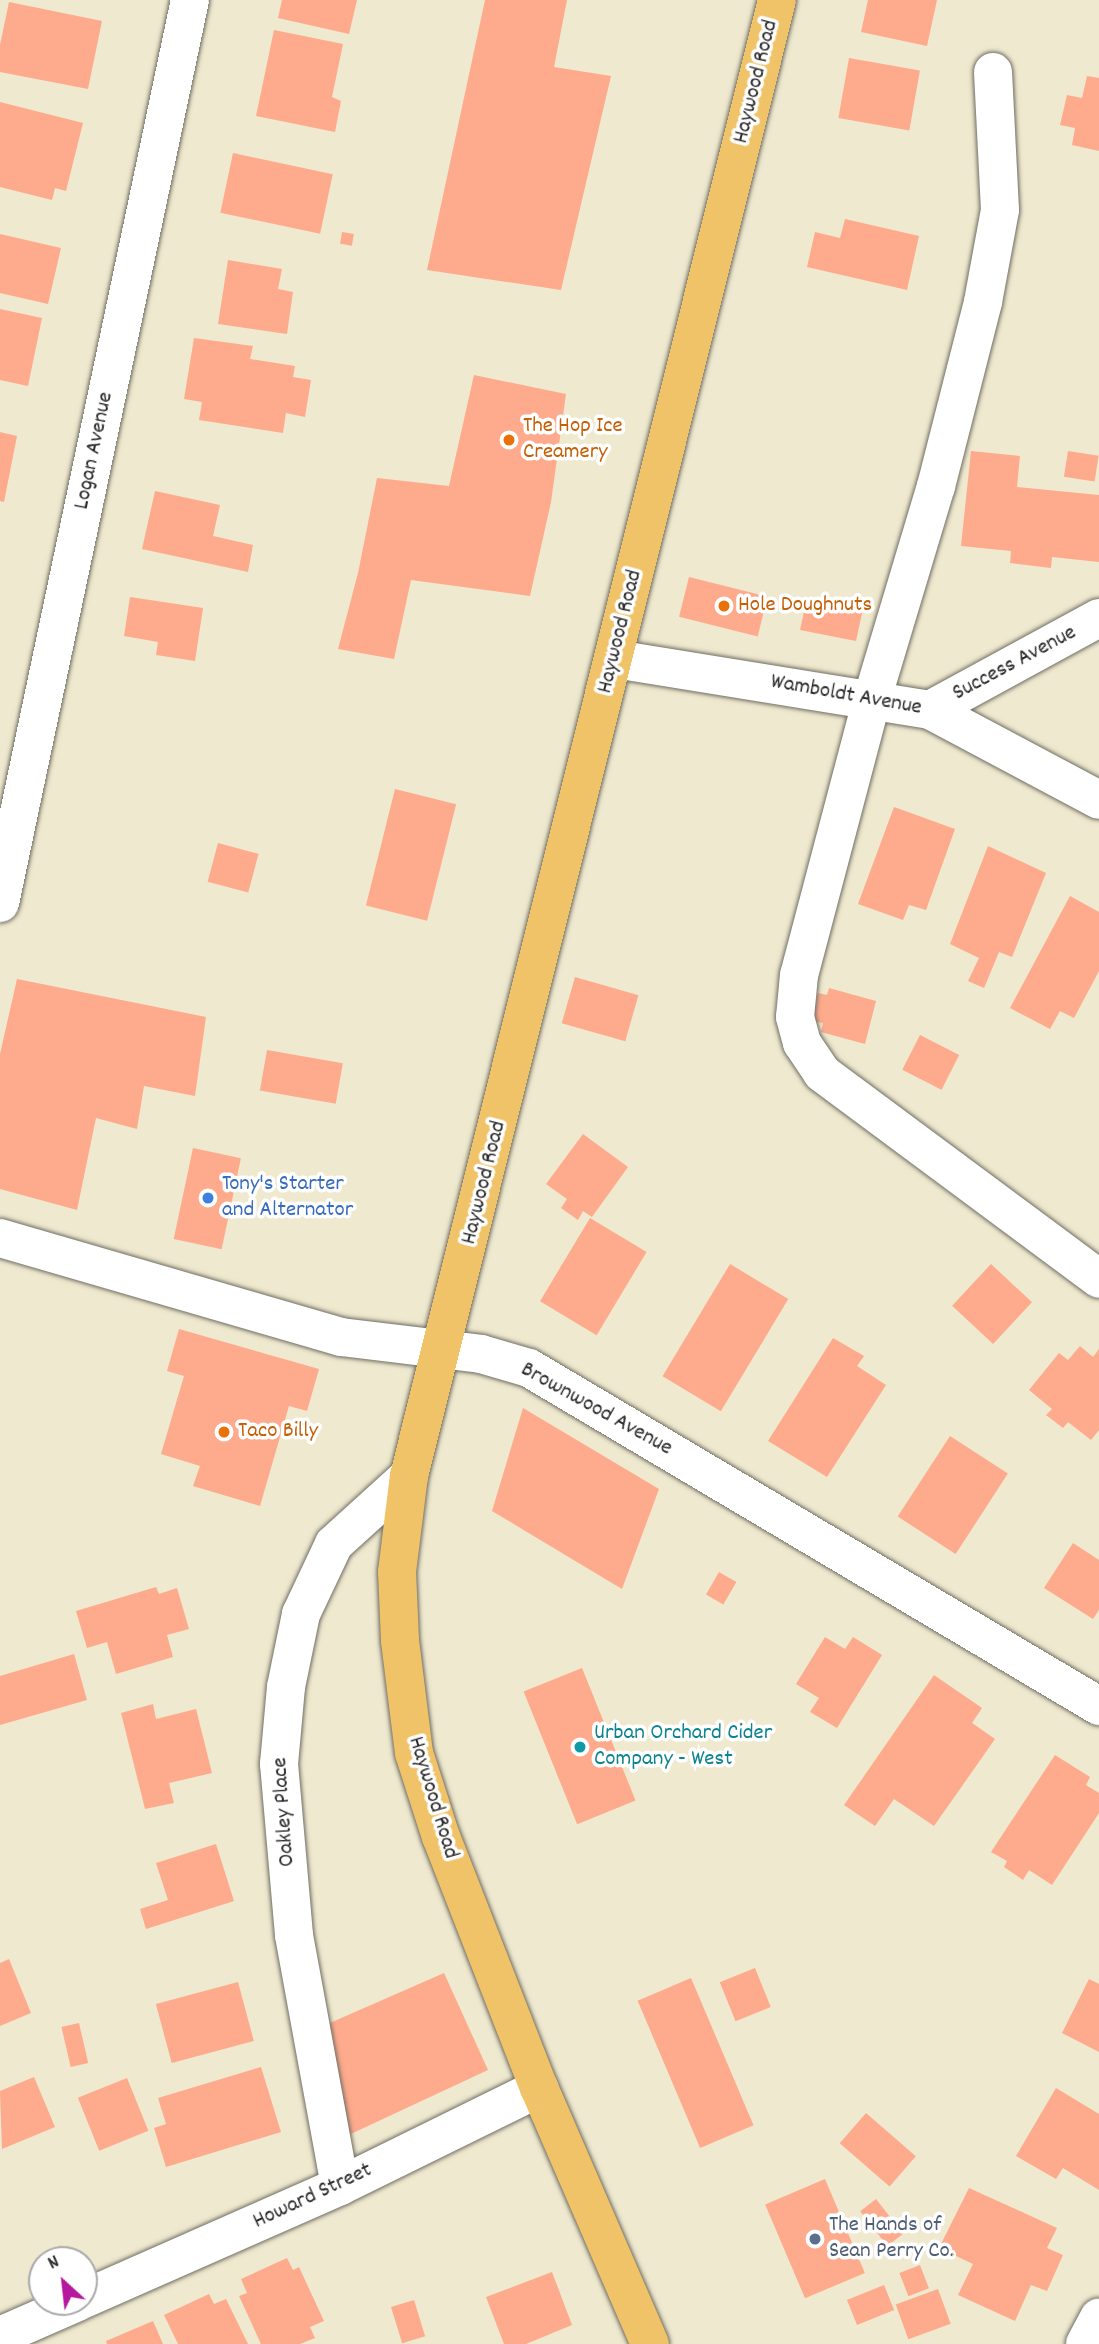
<!DOCTYPE html>
<style>
body{margin:0}
#map{position:relative;width:1099px;height:2344px;overflow:hidden;background:#efe9cf;font-family:Dekko,sans-serif}
div>[style]{position:absolute}
.building>*{inset:0;background:#feaa8c;transform-origin:0 0}
.roads{filter:drop-shadow(0 0 2px #706e64) drop-shadow(0 0 2px #706e64)}
.minor>*{height:38px;margin:-19px;padding:0 19px;transform-origin:19px;border-radius:19px;background:#fff}
.major>*{height:38px;margin:-19px;padding:0 19px;transform-origin:19px;border-radius:19px;background:#f0c369}
.dots>*{width:19px;height:19px;translate:-50% -50%;box-sizing:border-box;border:4px solid #fff;border-radius:50%}
span{translate:-50% -50%;white-space:nowrap;text-align:center;line-height:1.15;-webkit-text-stroke:7px #fff;paint-order:stroke}
.street-label{font-size:23px;color:#2b2b2b}
.food-label{font-size:23px;color:#c56008}
.left{translate:0 -50%;text-align:left}
.shop-label{font-size:23px;color:#366cbe}
.culture-label{font-size:23px;color:#0d838f}
.service-label{font-size:23px;color:#4e5e75}
.north{position:absolute;left:28px;top:2246px;width:70px;height:70px;box-sizing:border-box;background:#fff;border:2px solid #aaa;border-radius:50%;rotate:333deg;font-size:19px;font-weight:700;line-height:28px;text-align:center;color:#2b2b2b}
.north::after{content:'';display:block;margin:auto;width:24px;height:32px;background:#b5179e;clip-path:polygon(50% 0,100% 100%,50% 72%,0 100%)}
</style>
<div id="map">
<div class="building">
<div style="clip-path:polygon(282px 0,357px 0,349px 34px,278px 18px)"></div>
<div style="clip-path:polygon(485px 0,567px 0,554px 67px,611px 76px,561px 290px,427px 270px)"></div>
<div style="clip-path:polygon(868px 0,937px 0,927px 46px,861px 32px)"></div>
<div style="clip-path:polygon(9px 2px,102px 21px,88px 89px,0 72px,0 45px)"></div>
<div style="clip-path:polygon(274px 30px,343px 44px,332px 97px,341px 101px,335px 132px,256px 116px)"></div>
<div style="left:849px;top:58px;width:72px;height:61px;rotate:10deg"></div>
<div style="clip-path:polygon(1087px 76px,1099px 78px,1099px 151px,1072px 145px,1075px 128px,1060px 125px,1067px 95px,1082px 98px)"></div>
<div style="clip-path:polygon(0 102px,83px 123px,66px 191px,55px 188px,52px 200px,0 187px)"></div>
<div style="left:233px;top:153px;width:102px;height:61px;rotate:12deg"></div>
<div style="clip-path:polygon(845px 219px,919px 236px,907px 290px,807px 267px,815px 232px,840px 238px)"></div>
<div style="left:342px;top:232px;width:12px;height:12px;rotate:9deg"></div>
<div style="clip-path:polygon(0 234px,61px 248px,48px 304px,0 293px)"></div>
<div style="clip-path:polygon(228px 260px,282px 269px,278px 289px,293px 292px,287px 334px,218px 324px)"></div>
<div style="clip-path:polygon(0 309px,42px 318px,28px 386px,0 380px)"></div>
<div style="clip-path:polygon(194px 338px,253px 346px,250px 359px,295px 366px,293px 377px,311px 380px,305px 417px,286px 413px,283px 433px,199px 420px,202px 402px,184px 399px)"></div>
<div style="clip-path:polygon(474px 375px,566px 394px,551px 502px,530px 596px,411px 580px,394px 659px,338px 649px,358px 573px,377px 478px,449px 486px)"></div>
<div style="clip-path:polygon(0 432px,17px 436px,4px 502px,0 501px)"></div>
<div style="clip-path:polygon(971px 451px,1020px 456px,1017px 487px,1099px 495px,1099px 562px,1052px 557px,1051px 568px,1010px 563px,1011px 551px,961px 546px)"></div>
<div style="left:1068px;top:451px;width:31px;height:26px;rotate:9deg"></div>
<div style="clip-path:polygon(155px 491px,220px 505px,213px 536px,253px 545px,248px 572px,142px 549px)"></div>
<div style="left:689px;top:577px;width:81px;height:41px;rotate:14deg"></div>
<div style="clip-path:polygon(130px 597px,203px 608px,195px 661px,156px 655px,158px 642px,124px 636px)"></div>
<div style="clip-path:polygon(816px 600px,863px 609px,856px 641px,800px 630px,805px 607px,814px 609px)"></div>
<div style="left:395px;top:789px;width:63px;height:120px;rotate:14deg"></div>
<div style="clip-path:polygon(894px 807px,955px 829px,926px 910px,909px 905px,903px 920px,858px 904px)"></div>
<div style="left:218px;top:843px;width:42px;height:40px;rotate:15deg"></div>
<div style="clip-path:polygon(988px 846px,1046px 873px,1012px 957px,999px 952px,984px 988px,968px 981px,979px 958px,950px 944px)"></div>
<div style="clip-path:polygon(1070px 896px,1099px 912px,1099px 971px,1074px 1018px,1060px 1011px,1050px 1029px,1010px 1008px)"></div>
<div style="left:575px;top:977px;width:66px;height:48px;rotate:16deg"></div>
<div style="clip-path:polygon(17px 979px,206px 1017px,195px 1096px,144px 1086px,137px 1129px,96px 1118px,77px 1210px,0 1189px,0 1054px)"></div>
<div style="clip-path:polygon(829px 988px,876px 1001px,865px 1044px,821px 1032px,823px 1023px,811px 1021px,818px 993px,827px 995px)"></div>
<div style="left:920px;top:1035px;width:44px;height:39px;rotate:27deg"></div>
<div style="left:267px;top:1050px;width:77px;height:41px;rotate:10deg"></div>
<div style="clip-path:polygon(583px 1134px,628px 1167px,592px 1217px,583px 1211px,578px 1220px,561px 1208px,567px 1199px,546px 1184px)"></div>
<div style="left:193px;top:1148px;width:49px;height:93px;rotate:12deg"></div>
<div style="left:590px;top:1218px;width:66px;height:97px;rotate:31deg"></div>
<div style="left:730px;top:1264px;width:68px;height:131px;rotate:31deg"></div>
<div style="left:991px;top:1264px;width:56px;height:57px;rotate:43deg"></div>
<div style="clip-path:polygon(179px 1329px,319px 1369px,307px 1411px,289px 1406px,260px 1506px,193px 1486px,200px 1466px,161px 1454px,184px 1376px,167px 1371px)"></div>
<div style="clip-path:polygon(833px 1338px,864px 1356px,857px 1366px,886px 1385px,827px 1477px,768px 1441px)"></div>
<div style="clip-path:polygon(1080px 1346px,1093px 1357px,1099px 1349px,1099px 1430px,1091px 1440px,1068px 1422px,1063px 1428px,1046px 1415px,1052px 1409px,1029px 1390px,1059px 1353px,1068px 1360px)"></div>
<div style="clip-path:polygon(523px 1408px,659px 1489px,622px 1589px,492px 1511px)"></div>
<div style="left:950px;top:1436px;width:69px;height:96px;rotate:33deg"></div>
<div style="clip-path:polygon(1073px 1543px,1099px 1560px,1099px 1610px,1093px 1619px,1044px 1588px)"></div>
<div style="left:719px;top:1572px;width:20px;height:26px;rotate:30deg"></div>
<div style="clip-path:polygon(156px 1587px,159px 1594px,177px 1588px,189px 1629px,167px 1635px,173px 1657px,116px 1674px,107px 1642px,87px 1648px,76px 1611px)"></div>
<div style="clip-path:polygon(825px 1637px,845px 1649px,853px 1637px,882px 1655px,837px 1728px,810px 1712px,819px 1698px,796px 1684px)"></div>
<div style="clip-path:polygon(74px 1654px,87px 1700px,0 1725px,0 1676px)"></div>
<div style="left:582px;top:1668px;width:143px;height:63px;rotate:68deg"></div>
<div style="clip-path:polygon(934px 1675px,982px 1708px,972px 1723px,995px 1739px,934px 1826px,894px 1799px,875px 1826px,844px 1805px)"></div>
<div style="clip-path:polygon(153px 1704px,156px 1719px,196px 1709px,212px 1773px,169px 1783px,174px 1803px,145px 1809px,121px 1713px)"></div>
<div style="clip-path:polygon(1055px 1755px,1090px 1777px,1086px 1785px,1099px 1793px,1099px 1813px,1052px 1885px,1029px 1870px,1023px 1880px,1004px 1867px,1007px 1861px,991px 1852px)"></div>
<div style="clip-path:polygon(216px 1844px,234px 1901px,146px 1929px,140px 1909px,168px 1900px,156px 1863px)"></div>
<div style="clip-path:polygon(9px 1959px,31px 2013px,0 2026px,0 1963px)"></div>
<div style="left:755px;top:1968px;width:42px;height:38px;rotate:68deg"></div>
<div style="clip-path:polygon(444px 1973px,488px 2070px,340px 2139px,323px 2026px)"></div>
<div style="left:691px;top:1978px;width:160px;height:58px;rotate:67deg"></div>
<div style="clip-path:polygon(1089px 1979px,1099px 1984px,1099px 2052px,1062px 2033px)"></div>
<div style="left:238px;top:1982px;width:61px;height:85px;rotate:75deg"></div>
<div style="left:79px;top:2023px;width:41px;height:18px;rotate:77deg"></div>
<div style="clip-path:polygon(261px 2067px,281px 2132px,166px 2167px,154px 2128px,166px 2124px,158px 2098px)"></div>
<div style="clip-path:polygon(34px 2077px,55px 2127px,2px 2149px,0 2091px)"></div>
<div style="left:127px;top:2078px;width:57px;height:53px;rotate:68deg"></div>
<div style="clip-path:polygon(1056px 2088px,1099px 2114px,1099px 2190px,1063px 2168px,1056px 2179px,1016px 2156px)"></div>
<div style="left:866px;top:2113px;width:66px;height:40px;rotate:41deg"></div>
<div style="left:825px;top:2179px;width:102px;height:65px;rotate:67deg"></div>
<div style="clip-path:polygon(969px 2188px,1057px 2228px,1047px 2248px,1063px 2255px,1047px 2291px,1031px 2285px,1015px 2321px,958px 2295px,973px 2264px,939px 2248px)"></div>
<div style="left:876px;top:2199px;width:44px;height:20px;rotate:52deg"></div>
<div style="clip-path:polygon(287px 2258px,293px 2270px,299px 2267px,324px 2321px,310px 2327px,315px 2338px,300px 2344px,261px 2344px,239px 2296px,247px 2293px,241px 2279px)"></div>
<div style="left:920px;top:2265px;width:25px;height:22px;rotate:69deg"></div>
<div style="clip-path:polygon(552px 2272px,572px 2325px,526px 2344px,504px 2344px,486px 2297px)"></div>
<div style="left:884px;top:2285px;width:27px;height:40px;rotate:68deg"></div>
<div style="left:938px;top:2289px;width:37px;height:45px;rotate:70deg"></div>
<div style="clip-path:polygon(209px 2294px,214px 2304px,226px 2299px,248px 2344px,178px 2344px,164px 2315px)"></div>
<div style="left:414px;top:2300px;width:38px;height:24px;rotate:73deg"></div>
<div style="clip-path:polygon(153px 2321px,163px 2344px,107px 2344px,106px 2341px)"></div>
</div>
<div class="roads">
<div class="minor">
<div style="left:993px;top:72px;width:138px;rotate:87.1deg"></div>
<div style="left:1000px;top:210px;width:94px;rotate:100.5deg"></div>
<div style="left:983px;top:302px;width:190px;rotate:104.3deg"></div>
<div style="left:936px;top:486px;width:222px;rotate:106.7deg"></div>
<div style="left:872px;top:699px;width:285px;rotate:104.8deg"></div>
<div style="left:799px;top:975px;width:42px;rotate:95.4deg"></div>
<div style="left:795px;top:1017px;width:27px;rotate:75deg"></div>
<div style="left:802px;top:1043px;width:36px;rotate:56deg"></div>
<div style="left:822px;top:1073px;width:345px;rotate:36.6deg"></div>
<div style="left:615px;top:659px;width:319px;rotate:9.2deg"></div>
<div style="left:930px;top:710px;width:191px;rotate:28deg"></div>
<div style="left:930px;top:710px;width:192px;rotate:-28.6deg"></div>
<div style="left:0;top:903px;width:923px;rotate:-78.12deg"></div>
<div style="left:0;top:1238px;width:355px;rotate:16.2deg"></div>
<div style="left:341px;top:1337px;width:141px;rotate:6.9deg"></div>
<div style="left:481px;top:1354px;width:50px;rotate:16.3deg"></div>
<div style="left:529px;top:1368px;width:663px;rotate:30.67deg"></div>
<div style="left:340px;top:2186px;width:255px;rotate:-100.4deg"></div>
<div style="left:294px;top:1935px;width:172px;rotate:-95deg"></div>
<div style="left:279px;top:1764px;width:77px;rotate:-84.8deg"></div>
<div style="left:286px;top:1687px;width:75px;rotate:-78.4deg"></div>
<div style="left:301px;top:1614px;width:77px;rotate:-64.8deg"></div>
<div style="left:334px;top:1544px;width:101px;rotate:-42.2deg"></div>
<div style="left:84px;top:2299px;width:280px;rotate:-23.8deg"></div>
<div style="left:340px;top:2186px;width:222px;rotate:-26.2deg"></div>
<div style="left:0;top:2336px;width:85px;rotate:-23.6deg"></div>
<div style="left:1085px;top:2344px;width:30px;rotate:-62deg"></div>
</div>
<div class="major">
<div style="left:650px;top:2344px;width:279px;rotate:-113.4deg"></div>
<div style="left:539px;top:2088px;width:269px;rotate:-111.3deg"></div>
<div style="left:441px;top:1837px;width:88px;rotate:-107.8deg"></div>
<div style="left:414px;top:1753px;width:114px;rotate:-97.1deg"></div>
<div style="left:400px;top:1640px;width:68px;rotate:-92.5deg"></div>
<div style="left:397px;top:1572px;width:97px;rotate:-82.9deg"></div>
<div style="left:409px;top:1476px;width:1521px;rotate:-76deg"></div>
</div>
</div>
<div class="dots">
<div style="left:509px;top:440px;background:#e8710a"></div>
<div style="left:724px;top:606px;background:#e8710a"></div>
<div style="left:208px;top:1198px;background:#3f7fe0"></div>
<div style="left:224px;top:1432px;background:#e8710a"></div>
<div style="left:580px;top:1747px;background:#0f9aa8"></div>
<div style="left:815px;top:2239px;background:#5c6f8a"></div>
</div>
<div class="street-label">
<span style="left:757px;top:82px;rotate:-76deg">Haywood Road</span>
<span style="left:95px;top:451px;rotate:-78deg">Logan Avenue</span>
<span style="left:621px;top:632px;rotate:-76deg">Haywood Road</span>
<span style="left:1015px;top:664px;rotate:-28deg">Success Avenue</span>
<span style="left:846px;top:696px;rotate:10deg">Wamboldt Avenue</span>
<span style="left:485px;top:1183px;rotate:-76deg">Haywood Road</span>
<span style="left:596px;top:1410px;rotate:29deg">Brownwood Avenue</span>
<span style="left:432px;top:1798px;rotate:73deg">Haywood Road</span>
<span style="left:285px;top:1812px;rotate:-94deg">Oakley Place</span>
<span style="left:313px;top:2197px;rotate:-25deg">Howard Street</span>
</div>
<div class="food-label">
<span class="left" style="left:523px;top:440px">The Hop Ice<br>Creamery</span>
<span class="left" style="left:738px;top:606px">Hole Doughnuts</span>
<span class="left" style="left:238px;top:1432px">Taco Billy</span>
</div>
<div class="shop-label">
<span class="left" style="left:222px;top:1198px">Tony's Starter<br>and Alternator</span>
</div>
<div class="culture-label">
<span class="left" style="left:594px;top:1747px">Urban Orchard Cider<br>Company - West</span>
</div>
<div class="service-label">
<span class="left" style="left:829px;top:2239px">The Hands of<br>Sean Perry Co.</span>
</div>
<div class="north">N</div>
</div>
